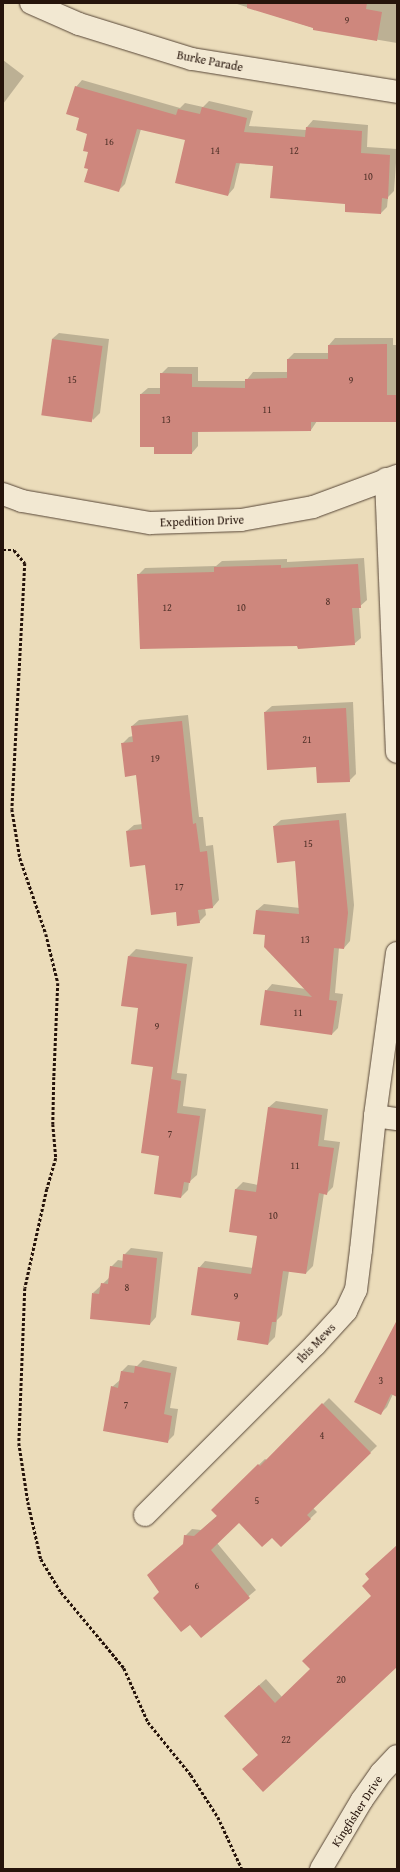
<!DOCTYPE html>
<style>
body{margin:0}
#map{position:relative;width:400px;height:1872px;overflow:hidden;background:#ebdcba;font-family:"Gentium Book Plus",serif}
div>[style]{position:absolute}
.shadow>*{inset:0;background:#0003}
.building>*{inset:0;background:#ce877d;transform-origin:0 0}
.path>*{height:2.5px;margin-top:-1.25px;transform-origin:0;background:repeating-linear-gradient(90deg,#26140b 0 3px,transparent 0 5px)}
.roads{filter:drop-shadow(0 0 1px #574637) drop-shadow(0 0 1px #574637)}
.minor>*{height:22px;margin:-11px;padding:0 11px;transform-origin:11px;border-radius:11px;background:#f2e8d2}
span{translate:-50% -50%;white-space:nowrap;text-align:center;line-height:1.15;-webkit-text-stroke:3px #f2e8d2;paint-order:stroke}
.number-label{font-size:10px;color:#503128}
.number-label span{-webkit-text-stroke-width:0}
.street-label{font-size:12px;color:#26140b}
.frame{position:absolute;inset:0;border:4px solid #26140b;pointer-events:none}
</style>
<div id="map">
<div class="shadow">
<div style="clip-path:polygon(234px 3px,397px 3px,397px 43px,314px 29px,314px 28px)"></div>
<div style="clip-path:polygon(3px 60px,24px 76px,3px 104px)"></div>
<div style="clip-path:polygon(82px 80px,180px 108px,185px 103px,203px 107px,209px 101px,253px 111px,249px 126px,306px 130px,307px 127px,313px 120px,368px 125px,367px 147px,397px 149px,394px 191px,388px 197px,387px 207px,381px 213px,346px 203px,274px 165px,240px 163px,234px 188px,228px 195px,186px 139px,141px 129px,125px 184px,118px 191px,89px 168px,89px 133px,81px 117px,76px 87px)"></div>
<div style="clip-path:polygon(59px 333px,109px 339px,100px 413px,93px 420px,52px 339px)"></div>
<div style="clip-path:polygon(335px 338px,393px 338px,393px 345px,397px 345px,396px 421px,317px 421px,311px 430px,198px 431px,198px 446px,192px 453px,155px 446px,141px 394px,148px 388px,161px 388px,161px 374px,168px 367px,198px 367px,198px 381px,246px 381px,253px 372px,288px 372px,288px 359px,294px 353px,329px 353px,329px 345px)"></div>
<div style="clip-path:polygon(364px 558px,367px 600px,359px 607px,361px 638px,354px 644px,298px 645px,138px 575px,145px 568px,216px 566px,222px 561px,287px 559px,287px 562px)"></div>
<div style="clip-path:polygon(353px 702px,356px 774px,349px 781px,317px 766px,265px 712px,272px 706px)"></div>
<div style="clip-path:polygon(188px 715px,199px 817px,203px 817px,206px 846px,213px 845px,219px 900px,213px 907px,205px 908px,206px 915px,199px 922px,176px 910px,146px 864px,127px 831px,134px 825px,143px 824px,137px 774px,123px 743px,129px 737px,133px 736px,132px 726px,139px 720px)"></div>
<div style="clip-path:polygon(346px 813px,354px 905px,350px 941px,344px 948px,339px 948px,335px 993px,343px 994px,338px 1028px,332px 1034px,266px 991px,272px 984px,306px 989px,266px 934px,257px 910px,264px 904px,300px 908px,296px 860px,274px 826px,281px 820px)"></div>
<div style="clip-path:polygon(136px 949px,193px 957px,177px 1073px,187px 1074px,183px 1106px,206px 1109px,197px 1175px,189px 1182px,188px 1190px,181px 1197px,160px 1155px,154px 1066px,139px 1007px,122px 1005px,129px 956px)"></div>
<div style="clip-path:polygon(276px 1101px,328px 1109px,324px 1140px,340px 1142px,333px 1187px,326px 1194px,324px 1193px,313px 1266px,306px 1273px,289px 1271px,282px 1315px,277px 1320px,275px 1337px,268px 1344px,241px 1321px,199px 1268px,205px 1261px,253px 1268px,258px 1235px,230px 1231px,236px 1189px,243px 1182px,258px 1185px,269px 1107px)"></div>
<div style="clip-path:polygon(131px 1248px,163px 1252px,156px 1317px,150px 1324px,93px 1293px,110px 1277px,111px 1267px,118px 1260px,124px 1261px,124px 1255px)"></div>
<div style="clip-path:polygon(397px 1328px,397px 1396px,393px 1394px,387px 1407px,381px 1413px)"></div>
<div style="clip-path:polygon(143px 1360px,177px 1367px,170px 1408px,178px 1409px,174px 1435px,167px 1442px,112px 1387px,120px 1380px,122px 1371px,128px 1365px,137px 1366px)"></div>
<div style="clip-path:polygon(329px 1398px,377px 1446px,313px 1508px,317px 1512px,281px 1546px,272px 1537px,239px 1521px,217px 1543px,256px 1590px,201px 1636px,160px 1592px,184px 1544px,185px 1536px,192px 1529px,201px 1530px,218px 1515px,212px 1510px,265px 1459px,267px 1460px)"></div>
<div style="clip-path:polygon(397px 1546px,397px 1666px,259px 1754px,225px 1716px,266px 1679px,282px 1697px,311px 1669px,372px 1596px,370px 1579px)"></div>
</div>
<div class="building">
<div style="clip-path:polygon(247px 3px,367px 3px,366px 9px,382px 12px,377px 41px,313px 30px,313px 28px,247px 8px)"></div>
<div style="clip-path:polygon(75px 86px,176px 115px,178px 109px,200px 114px,202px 107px,247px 118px,244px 132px,305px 137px,306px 127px,362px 131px,361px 153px,390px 155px,388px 199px,382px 198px,381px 214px,345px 212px,345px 204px,270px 198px,273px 166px,236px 163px,228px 196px,175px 183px,185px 140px,137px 129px,119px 192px,84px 182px,88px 169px,84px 168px,88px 152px,83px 151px,87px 134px,76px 130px,79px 118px,66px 114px)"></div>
<div style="left:52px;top:339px;width:51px;height:77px;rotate:8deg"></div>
<div style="clip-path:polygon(387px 344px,387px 395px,396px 395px,397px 422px,311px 422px,311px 431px,192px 432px,192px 454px,154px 454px,154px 447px,140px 447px,140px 394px,160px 394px,160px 373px,192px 374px,192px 387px,245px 388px,245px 379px,287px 378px,287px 359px,328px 359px,328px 345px)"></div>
<div style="clip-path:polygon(358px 564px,361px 608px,352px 608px,355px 645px,298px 649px,297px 646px,140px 649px,137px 574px,214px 572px,214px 567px,281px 565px,281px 568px)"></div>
<div style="clip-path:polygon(346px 708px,350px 782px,317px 783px,316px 767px,267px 770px,264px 712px)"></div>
<div style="clip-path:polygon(182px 721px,193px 824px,196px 823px,200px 852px,207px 851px,213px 908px,198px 910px,200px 923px,177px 926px,176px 912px,151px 915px,145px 865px,130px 867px,126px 831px,142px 829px,136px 775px,125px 777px,121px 743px,133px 742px,131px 726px)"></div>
<div style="clip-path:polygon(339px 820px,348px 913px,344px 949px,334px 948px,329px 1000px,337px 1001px,332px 1035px,260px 1025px,265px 990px,312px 997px,264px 947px,265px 935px,253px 934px,256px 910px,299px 914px,295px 861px,277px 863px,273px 826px)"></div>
<div style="clip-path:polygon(128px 956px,187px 964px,171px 1079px,181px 1081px,177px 1113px,200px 1116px,190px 1183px,184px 1182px,181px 1198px,154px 1194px,159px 1156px,141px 1153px,153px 1067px,131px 1064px,138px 1008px,121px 1006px)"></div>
<div style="clip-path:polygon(268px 1107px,322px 1115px,318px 1146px,334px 1148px,327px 1195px,319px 1193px,306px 1274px,283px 1271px,276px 1322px,272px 1322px,268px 1345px,237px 1340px,240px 1322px,191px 1315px,198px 1267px,251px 1274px,257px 1236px,229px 1232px,235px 1189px,256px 1192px)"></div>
<div style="clip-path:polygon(123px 1254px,157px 1258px,150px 1325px,90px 1319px,92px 1293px,99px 1294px,101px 1283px,108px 1284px,110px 1266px,122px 1268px)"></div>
<div style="clip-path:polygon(397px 1320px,397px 1397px,391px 1394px,381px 1415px,354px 1402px)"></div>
<div style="clip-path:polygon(135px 1366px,171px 1373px,164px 1414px,172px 1416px,168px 1443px,103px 1431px,111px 1386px,118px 1388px,121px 1371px,134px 1373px)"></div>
<div style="clip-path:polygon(322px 1403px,371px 1453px,307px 1515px,311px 1519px,281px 1547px,272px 1538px,262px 1547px,239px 1523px,211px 1550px,250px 1598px,201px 1638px,190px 1625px,181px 1632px,153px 1598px,159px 1592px,147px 1575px,183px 1544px,184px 1535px,194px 1536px,217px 1516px,211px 1510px,258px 1464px,260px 1466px)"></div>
<div style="clip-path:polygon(397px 1545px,397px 1667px,263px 1792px,242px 1769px,258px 1755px,224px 1716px,259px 1685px,275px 1703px,310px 1669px,302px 1661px,371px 1596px,362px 1586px,369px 1579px,365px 1574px)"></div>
</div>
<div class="path">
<div style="left:3px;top:550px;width:11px"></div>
<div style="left:14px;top:550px;width:17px;rotate:50deg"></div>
<div style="left:25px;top:563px;width:246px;rotate:93deg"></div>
<div style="left:12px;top:809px;width:50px;rotate:80.7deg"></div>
<div style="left:20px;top:858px;width:80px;rotate:71.1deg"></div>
<div style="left:46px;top:934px;width:50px;rotate:76.2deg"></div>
<div style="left:58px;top:983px;width:94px;rotate:92.4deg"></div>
<div style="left:54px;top:1077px;width:47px;rotate:91.2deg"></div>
<div style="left:53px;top:1124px;width:34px;rotate:85deg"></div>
<div style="left:56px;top:1158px;width:32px;rotate:106deg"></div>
<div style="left:47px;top:1189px;width:101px;rotate:102.5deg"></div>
<div style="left:25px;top:1288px;width:155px;rotate:92.2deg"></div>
<div style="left:19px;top:1443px;width:60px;rotate:81.3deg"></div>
<div style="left:28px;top:1502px;width:58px;rotate:77.2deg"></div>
<div style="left:41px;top:1559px;width:39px;rotate:59deg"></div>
<div style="left:61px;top:1592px;width:99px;rotate:50.3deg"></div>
<div style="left:124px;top:1668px;width:59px;rotate:66deg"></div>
<div style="left:148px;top:1722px;width:68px;rotate:50.9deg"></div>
<div style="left:191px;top:1775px;width:50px;rotate:57.3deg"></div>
<div style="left:218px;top:1817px;width:57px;rotate:65.2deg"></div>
</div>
<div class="roads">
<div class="minor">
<div style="left:31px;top:3px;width:52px;rotate:23.6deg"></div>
<div style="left:79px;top:24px;width:118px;rotate:17.2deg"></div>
<div style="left:192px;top:59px;width:208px;rotate:9.1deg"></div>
<div style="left:386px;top:479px;width:273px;rotate:87.7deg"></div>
<div style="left:3px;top:494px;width:20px;rotate:20deg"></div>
<div style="left:22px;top:501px;width:130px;rotate:9.8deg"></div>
<div style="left:150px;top:523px;width:91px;rotate:-1.9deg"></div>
<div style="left:241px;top:520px;width:73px;rotate:-10.2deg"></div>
<div style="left:313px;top:507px;width:90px;rotate:-20.3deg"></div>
<div style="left:397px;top:953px;width:164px;rotate:97.7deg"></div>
<div style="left:375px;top:1116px;width:22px;rotate:8deg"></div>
<div style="left:145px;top:1515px;width:240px;rotate:-45deg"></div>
<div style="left:315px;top:1345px;width:46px;rotate:-47.6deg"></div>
<div style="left:346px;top:1311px;width:23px;rotate:-65deg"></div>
<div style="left:356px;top:1290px;width:40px;rotate:-82.9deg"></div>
<div style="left:361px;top:1250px;width:135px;rotate:-84deg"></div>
<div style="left:321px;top:1869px;width:80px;rotate:-59.3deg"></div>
<div style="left:362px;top:1800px;width:33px;rotate:-55deg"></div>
<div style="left:381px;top:1773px;width:23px;rotate:-47deg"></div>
</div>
</div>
<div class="number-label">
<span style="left:347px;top:21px">9</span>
<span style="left:109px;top:142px">16</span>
<span style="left:215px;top:151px">14</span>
<span style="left:294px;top:151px">12</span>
<span style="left:368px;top:177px">10</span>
<span style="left:72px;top:380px">15</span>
<span style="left:351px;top:381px">9</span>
<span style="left:267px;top:410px">11</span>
<span style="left:166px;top:420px">13</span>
<span style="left:328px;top:602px">8</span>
<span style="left:167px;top:608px">12</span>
<span style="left:241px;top:608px">10</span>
<span style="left:307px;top:740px">21</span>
<span style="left:155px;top:759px">19</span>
<span style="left:308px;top:844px">15</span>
<span style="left:179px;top:887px">17</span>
<span style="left:305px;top:940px">13</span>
<span style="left:298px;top:1013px">11</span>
<span style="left:157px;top:1027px">9</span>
<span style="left:170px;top:1134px">7</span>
<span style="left:295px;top:1166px">11</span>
<span style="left:273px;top:1216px">10</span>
<span style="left:127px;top:1288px">8</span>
<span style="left:236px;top:1297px">9</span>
<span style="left:381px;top:1381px">3</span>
<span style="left:126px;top:1405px">7</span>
<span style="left:322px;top:1436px">4</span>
<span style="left:257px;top:1501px">5</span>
<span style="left:197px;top:1586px">6</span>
<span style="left:341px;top:1680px">20</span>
<span style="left:286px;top:1740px">22</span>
</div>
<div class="street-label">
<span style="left:210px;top:61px;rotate:11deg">Burke Parade</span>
<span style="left:202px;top:521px;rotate:-2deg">Expedition Drive</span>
<span style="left:316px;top:1343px;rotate:-46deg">Ibis Mews</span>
<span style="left:357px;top:1811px;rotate:-57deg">Kingfisher Drive</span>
</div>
<div class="frame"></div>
</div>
